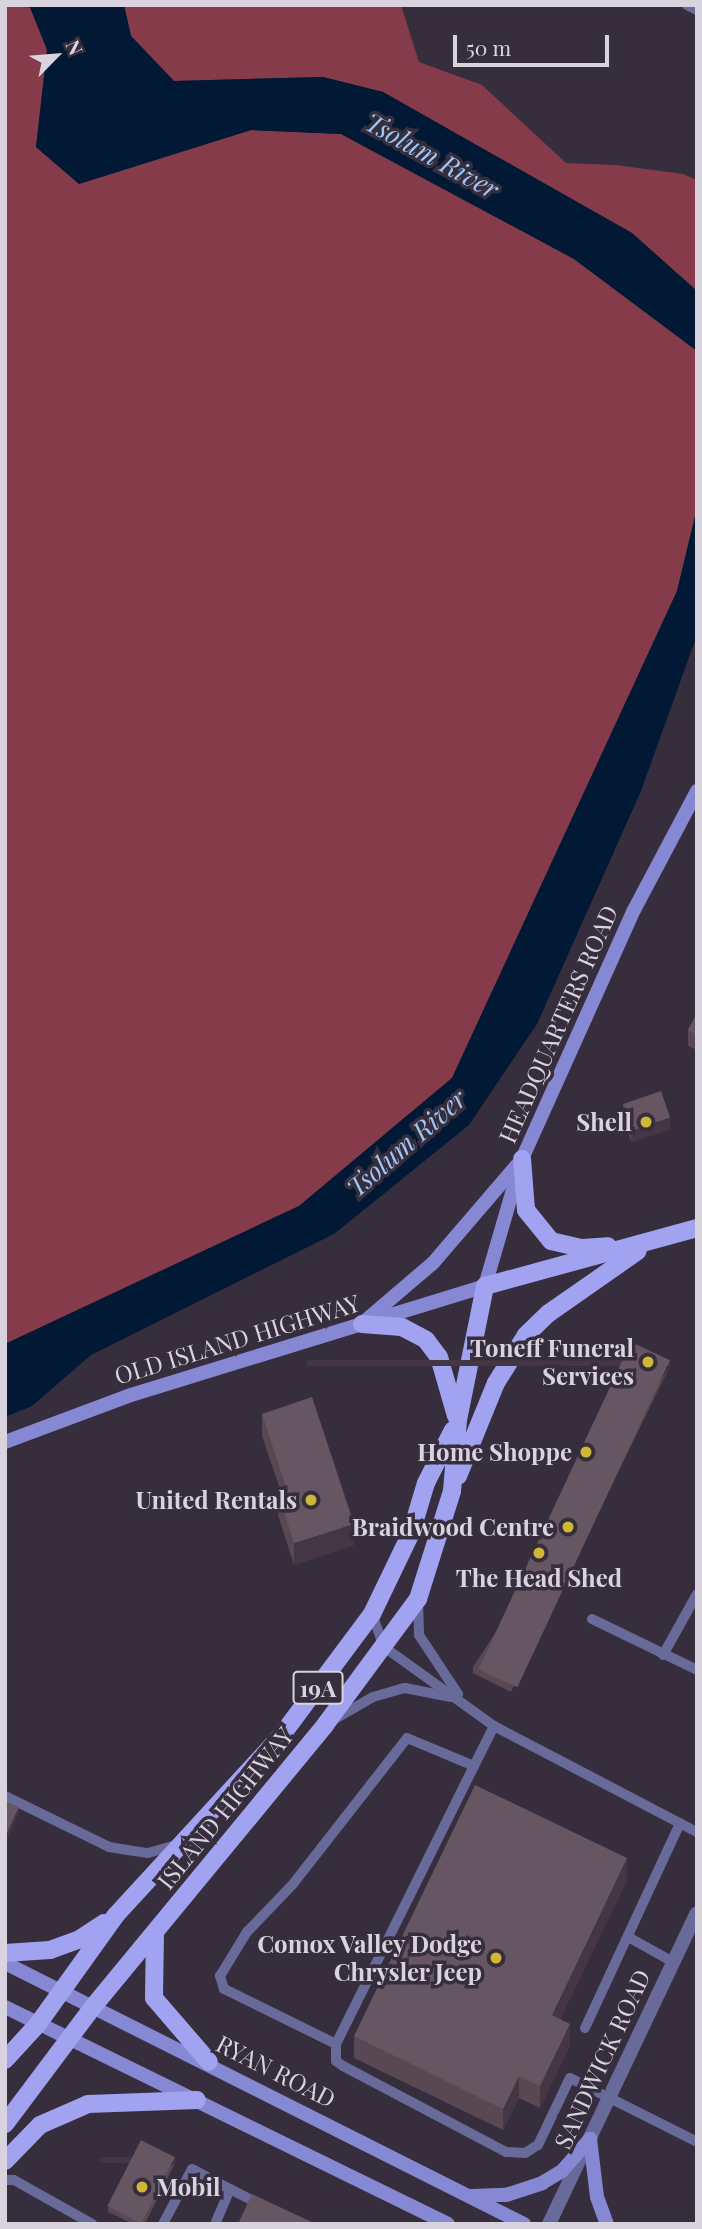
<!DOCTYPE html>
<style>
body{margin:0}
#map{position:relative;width:702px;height:2229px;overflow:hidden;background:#362d3d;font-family:"Playfair Display",serif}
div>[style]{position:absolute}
.forest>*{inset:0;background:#863b4a}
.water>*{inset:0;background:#011934}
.service>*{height:10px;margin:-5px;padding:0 5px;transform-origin:5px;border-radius:5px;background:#686a99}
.minor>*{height:14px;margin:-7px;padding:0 7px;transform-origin:7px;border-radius:7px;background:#686a99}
.secondary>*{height:14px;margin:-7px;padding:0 7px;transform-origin:7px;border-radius:7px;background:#8788d4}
.primary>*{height:18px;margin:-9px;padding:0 9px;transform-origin:9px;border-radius:9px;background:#a1a3f1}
.wall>*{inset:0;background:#594752}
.shaded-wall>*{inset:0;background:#453644;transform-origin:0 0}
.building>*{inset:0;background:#665662;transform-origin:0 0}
.dots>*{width:19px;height:19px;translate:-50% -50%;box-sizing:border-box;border:4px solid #362d3d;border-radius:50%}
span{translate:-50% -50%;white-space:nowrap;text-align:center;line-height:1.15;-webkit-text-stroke:7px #362d3d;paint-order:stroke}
.shield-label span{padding:2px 5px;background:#362d3d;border:2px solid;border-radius:5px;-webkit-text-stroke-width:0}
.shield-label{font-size:23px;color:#d9d3de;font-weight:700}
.street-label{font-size:24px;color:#d9d3de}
.poi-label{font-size:24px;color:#d9d3de;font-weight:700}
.right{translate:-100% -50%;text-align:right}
.left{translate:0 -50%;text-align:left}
.water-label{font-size:26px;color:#9ec6f6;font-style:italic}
.frame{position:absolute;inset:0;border:7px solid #d9d3de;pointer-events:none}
.north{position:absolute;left:21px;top:21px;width:70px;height:70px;-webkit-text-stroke:5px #362d3d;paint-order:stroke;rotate:65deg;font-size:19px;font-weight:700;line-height:28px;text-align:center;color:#d9d3de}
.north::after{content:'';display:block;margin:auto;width:24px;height:32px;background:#d9d3de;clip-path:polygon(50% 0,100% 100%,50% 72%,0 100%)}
.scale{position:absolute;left:453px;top:35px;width:156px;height:32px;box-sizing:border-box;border:4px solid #d9d3de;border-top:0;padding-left:9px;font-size:21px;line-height:24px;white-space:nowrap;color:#d9d3de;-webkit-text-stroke:5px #362d3d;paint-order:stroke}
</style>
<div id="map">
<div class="forest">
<div style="clip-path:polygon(5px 5px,33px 8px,47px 50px,36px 147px,79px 184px,251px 130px,341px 134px,574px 259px,697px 351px,697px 508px,677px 591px,452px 1078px,299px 1206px,5px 1344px)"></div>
<div style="clip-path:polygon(124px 5px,401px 5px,419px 62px,482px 85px,566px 163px,616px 165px,683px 174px,697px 180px,697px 291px,632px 233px,383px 92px,323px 77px,174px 81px,131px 36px)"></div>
</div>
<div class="water">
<div style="clip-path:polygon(29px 5px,124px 5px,131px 36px,174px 81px,323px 77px,383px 92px,632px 233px,697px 291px,697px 351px,574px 259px,341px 134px,251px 130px,79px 184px,36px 147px,47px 50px)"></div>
<div style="clip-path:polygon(697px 508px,697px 635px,641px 791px,537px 1024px,469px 1125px,334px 1234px,91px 1355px,32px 1406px,5px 1417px,5px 1344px,299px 1206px,452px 1078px,677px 591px)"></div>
</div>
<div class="service">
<div style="left:687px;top:5px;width:11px;rotate:27deg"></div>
<div style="left:418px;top:1602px;width:33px;rotate:88deg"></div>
<div style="left:419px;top:1635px;width:71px;rotate:56.5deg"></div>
<div style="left:372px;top:1614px;width:35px;rotate:70deg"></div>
<div style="left:384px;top:1647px;width:135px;rotate:35.7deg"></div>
<div style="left:494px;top:1726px;width:229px;rotate:27.6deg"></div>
<div style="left:592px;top:1619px;width:117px;rotate:25.9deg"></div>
<div style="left:663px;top:1655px;width:70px;rotate:-60.9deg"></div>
<div style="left:335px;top:1719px;width:44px;rotate:-30.1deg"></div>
<div style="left:373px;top:1697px;width:33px;rotate:-16deg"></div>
<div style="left:405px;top:1688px;width:47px;rotate:11.1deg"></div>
<div style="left:474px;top:1766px;width:310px;rotate:116.4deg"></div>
<div style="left:336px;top:2044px;width:125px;rotate:-153.8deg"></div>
<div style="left:224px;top:1989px;width:14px;rotate:-107deg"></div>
<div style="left:220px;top:1976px;width:52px;rotate:-58.5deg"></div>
<div style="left:247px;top:1932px;width:66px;rotate:-46.2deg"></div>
<div style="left:293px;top:1884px;width:185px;rotate:-52deg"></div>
<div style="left:407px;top:1738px;width:73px;rotate:22.7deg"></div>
<div style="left:474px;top:1766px;width:45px;rotate:-63.4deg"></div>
<div style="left:5px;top:1796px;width:116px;rotate:26.1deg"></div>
<div style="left:109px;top:1847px;width:39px;rotate:9deg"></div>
<div style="left:148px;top:1853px;width:29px;rotate:-16deg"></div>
<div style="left:630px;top:1938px;width:49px;rotate:29.2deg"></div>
<div style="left:585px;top:2028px;width:226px;rotate:-65.1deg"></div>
<div style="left:336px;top:2044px;width:17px;rotate:90deg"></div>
<div style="left:336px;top:2061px;width:9px;rotate:36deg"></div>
<div style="left:343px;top:2066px;width:184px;rotate:27.8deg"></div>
<div style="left:506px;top:2152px;width:19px;rotate:3deg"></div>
<div style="left:525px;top:2153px;width:15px;rotate:-32deg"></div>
<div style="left:538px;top:2145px;width:74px;rotate:-64.5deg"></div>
<div style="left:570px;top:2078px;width:142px;rotate:26.7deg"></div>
<div style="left:5px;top:2180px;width:9px"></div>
<div style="left:14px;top:2180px;width:90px;rotate:29.4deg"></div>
<div style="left:230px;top:2189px;width:34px;rotate:27deg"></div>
<div style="left:163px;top:2224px;width:62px;rotate:-62.2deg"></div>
<div style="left:192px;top:2169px;width:43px;rotate:27.8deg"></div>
<div style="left:230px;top:2189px;width:38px;rotate:113deg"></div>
</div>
<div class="minor">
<div style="left:549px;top:2224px;width:344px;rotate:-64.6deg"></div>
</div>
<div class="secondary">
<div style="left:365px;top:1321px;width:89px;rotate:-40.5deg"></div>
<div style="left:433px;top:1263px;width:128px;rotate:-49.4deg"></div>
<div style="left:5px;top:1442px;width:134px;rotate:-20.5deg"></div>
<div style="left:131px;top:1395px;width:370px;rotate:-17.1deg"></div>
<div style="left:485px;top:1286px;width:132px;rotate:-73.8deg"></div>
<div style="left:522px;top:1159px;width:273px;rotate:-65.8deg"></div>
<div style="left:634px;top:910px;width:135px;rotate:-62.1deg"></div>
<div style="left:5px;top:1963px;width:581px;rotate:26.7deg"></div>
<div style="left:5px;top:2007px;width:493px;rotate:26.1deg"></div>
<div style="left:590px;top:2139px;width:58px;rotate:83.1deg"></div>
<div style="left:597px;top:2197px;width:29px;rotate:70deg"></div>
<div style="left:472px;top:2196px;width:34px;rotate:-2deg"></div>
<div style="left:506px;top:2195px;width:38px;rotate:-18deg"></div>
<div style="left:542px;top:2183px;width:23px;rotate:-31deg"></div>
<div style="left:562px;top:2171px;width:43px;rotate:-48.8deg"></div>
</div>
<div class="primary">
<div style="left:522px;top:1159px;width:51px;rotate:85.5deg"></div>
<div style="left:526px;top:1210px;width:40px;rotate:51deg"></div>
<div style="left:551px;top:1241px;width:32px;rotate:13deg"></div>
<div style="left:582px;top:1248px;width:26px;rotate:-4deg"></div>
<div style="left:362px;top:1324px;width:40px;rotate:4.3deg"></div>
<div style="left:402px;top:1327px;width:27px;rotate:28deg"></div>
<div style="left:426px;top:1340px;width:21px;rotate:53deg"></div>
<div style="left:439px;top:1357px;width:61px;rotate:73.9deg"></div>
<div style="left:458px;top:1476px;width:100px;rotate:-67.8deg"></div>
<div style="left:496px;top:1383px;width:57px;rotate:-58deg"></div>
<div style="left:526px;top:1335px;width:32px;rotate:-44deg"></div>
<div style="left:549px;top:1313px;width:108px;rotate:-34.9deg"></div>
<div style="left:155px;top:1933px;width:65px;rotate:90.9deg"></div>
<div style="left:154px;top:1998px;width:84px;rotate:49.3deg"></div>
<div style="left:5px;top:1953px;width:45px;rotate:-3.8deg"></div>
<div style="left:50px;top:1950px;width:30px;rotate:-20deg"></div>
<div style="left:78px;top:1940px;width:31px;rotate:-33deg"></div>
<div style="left:5px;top:2060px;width:49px;rotate:-47.5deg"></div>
<div style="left:38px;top:2024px;width:134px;rotate:-54.4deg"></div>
<div style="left:116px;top:1915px;width:248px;rotate:-47.4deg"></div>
<div style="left:284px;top:1732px;width:147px;rotate:-53.3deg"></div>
<div style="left:372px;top:1614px;width:90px;rotate:-64.3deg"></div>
<div style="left:411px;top:1533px;width:52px;rotate:-73.3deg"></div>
<div style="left:426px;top:1483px;width:59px;rotate:-63deg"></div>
<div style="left:5px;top:2124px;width:145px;rotate:-53.1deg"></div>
<div style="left:92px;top:2008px;width:367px;rotate:-50.5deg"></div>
<div style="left:325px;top:1725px;width:157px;rotate:-53.6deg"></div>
<div style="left:418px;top:1599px;width:113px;rotate:-72.5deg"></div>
<div style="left:452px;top:1491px;width:71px;rotate:-85.2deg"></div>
<div style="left:458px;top:1420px;width:137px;rotate:-78.6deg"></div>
<div style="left:485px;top:1286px;width:220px;rotate:-15.3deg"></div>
<div style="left:5px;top:2161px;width:50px;rotate:-45.8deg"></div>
<div style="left:40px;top:2125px;width:52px;rotate:-23.6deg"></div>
<div style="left:88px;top:2104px;width:109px;rotate:-2.1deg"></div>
</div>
<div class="wall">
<div style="clip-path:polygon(697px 1013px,697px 1050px,688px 1046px,688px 1030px)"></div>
<div style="clip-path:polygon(623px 1104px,670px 1129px,631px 1142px,623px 1115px)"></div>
<div style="clip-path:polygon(670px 1366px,511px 1692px,473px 1673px,473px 1667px)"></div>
<div style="clip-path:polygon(262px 1414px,354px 1545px,294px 1565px,278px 1515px,278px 1493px,281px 1492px,262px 1436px)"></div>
<div style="clip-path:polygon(627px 1880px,560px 2019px,570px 2045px,540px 2108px,519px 2098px,503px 2130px,354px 2058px,354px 2036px)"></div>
<div style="clip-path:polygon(175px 2163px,145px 2224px,133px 2224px,108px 2212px,108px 2206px)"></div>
</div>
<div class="shaded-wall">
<div style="clip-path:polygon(670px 1117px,670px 1129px,631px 1142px,631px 1130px)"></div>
<div style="left:670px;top:1360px;width:6px;height:363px;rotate:90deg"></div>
<div style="clip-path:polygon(354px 1524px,354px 1545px,294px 1565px,294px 1543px)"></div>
<div style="clip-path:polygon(19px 1807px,19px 1813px,5px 1843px,5px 1837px)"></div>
<div style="clip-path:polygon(627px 1858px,627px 1880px,552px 2037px,552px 2015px)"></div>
<div style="clip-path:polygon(570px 2024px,570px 2045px,540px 2108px,540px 2086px)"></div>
<div style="clip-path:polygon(519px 2076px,519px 2098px,503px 2130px,503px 2109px)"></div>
<div style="left:175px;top:2157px;width:6px;height:75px;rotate:90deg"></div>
</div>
<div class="building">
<div style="clip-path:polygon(697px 1013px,697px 1035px,688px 1030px)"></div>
<div style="left:661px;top:1091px;width:28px;height:40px;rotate:71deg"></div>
<div style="left:631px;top:1342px;width:43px;height:361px;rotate:25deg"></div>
<div style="clip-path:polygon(312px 1397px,354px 1524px,294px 1543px,278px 1493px,287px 1490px,262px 1414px)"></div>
<div style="clip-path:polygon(475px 1785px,627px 1858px,552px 2015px,570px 2024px,540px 2086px,519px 2076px,503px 2109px,354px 2036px)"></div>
<div style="clip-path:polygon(5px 1801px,19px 1807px,5px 1837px)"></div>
<div style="left:141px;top:2140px;width:38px;height:74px;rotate:27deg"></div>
<div style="clip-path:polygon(252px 2194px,316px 2224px,238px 2224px)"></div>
</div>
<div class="dots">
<div style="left:646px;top:1122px;background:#d1b736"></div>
<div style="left:648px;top:1362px;background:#d1b736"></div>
<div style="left:586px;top:1452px;background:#d1b736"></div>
<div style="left:311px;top:1500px;background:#d1b736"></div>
<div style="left:568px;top:1527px;background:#d1b736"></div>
<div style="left:539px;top:1553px;background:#d1b736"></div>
<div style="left:496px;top:1958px;background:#d1b736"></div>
<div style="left:142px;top:2187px;background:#d1b736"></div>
</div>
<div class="shield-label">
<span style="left:318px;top:1688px">19A</span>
</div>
<div class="street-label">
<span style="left:558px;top:1024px;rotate:-66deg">HEADQUARTERS ROAD</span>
<span style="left:237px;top:1339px;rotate:-17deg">OLD ISLAND HIGHWAY</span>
<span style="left:225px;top:1808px;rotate:-51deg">ISLAND HIGHWAY</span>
<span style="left:602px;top:2059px;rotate:-65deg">SANDWICK ROAD</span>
<span style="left:276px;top:2071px;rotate:27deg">RYAN ROAD</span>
</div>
<div class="poi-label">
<span class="right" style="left:632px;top:1122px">Shell</span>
<span class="right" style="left:634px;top:1362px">Toneff Funeral<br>Services</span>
<span class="right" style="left:572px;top:1452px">Home Shoppe</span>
<span class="right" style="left:297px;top:1500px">United Rentals</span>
<span class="right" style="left:554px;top:1527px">Braidwood Centre</span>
<span style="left:539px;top:1578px">The Head Shed</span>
<span class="right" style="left:482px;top:1958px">Comox Valley Dodge<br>Chrysler Jeep</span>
<span class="left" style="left:156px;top:2187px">Mobil</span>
</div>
<div class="water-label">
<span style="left:432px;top:155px;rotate:29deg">Tsolum River</span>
<span style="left:406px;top:1143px;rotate:-41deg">Tsolum River</span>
</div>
<div class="frame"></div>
<div class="north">N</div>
<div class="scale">50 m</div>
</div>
